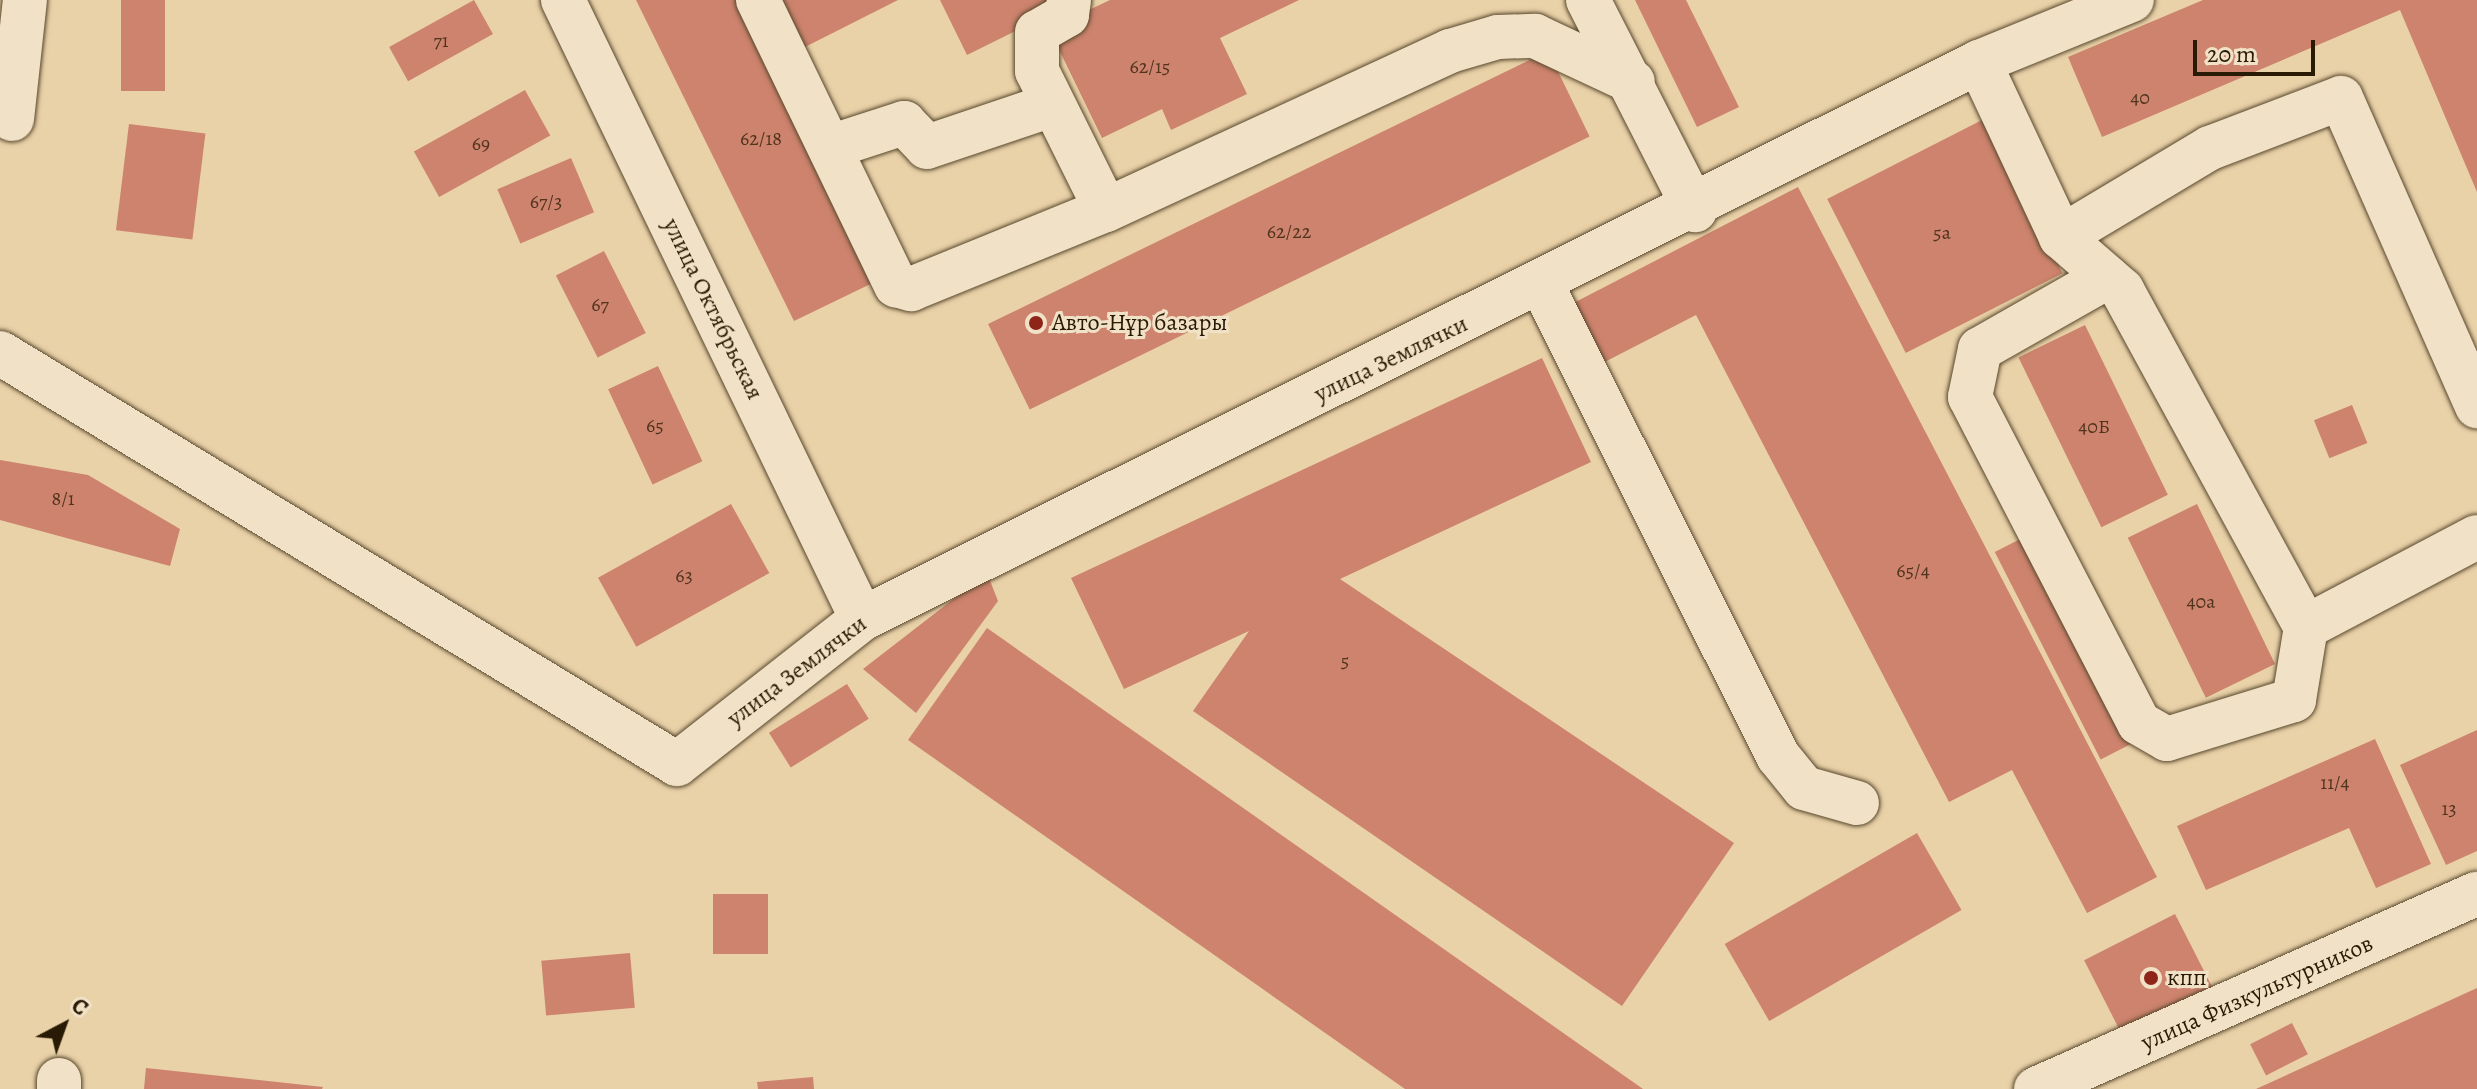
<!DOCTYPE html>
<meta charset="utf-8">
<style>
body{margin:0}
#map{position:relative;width:2477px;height:1089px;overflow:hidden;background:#e9d1a8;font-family:Alegreya,serif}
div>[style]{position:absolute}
.building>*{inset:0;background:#cd836d;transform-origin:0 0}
.roads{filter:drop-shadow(0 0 2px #58482d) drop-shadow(0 0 2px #58482d)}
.minor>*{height:44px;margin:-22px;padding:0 22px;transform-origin:22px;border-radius:22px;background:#f1e1c6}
.dots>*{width:22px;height:22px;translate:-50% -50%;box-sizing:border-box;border:4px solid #f1e1c6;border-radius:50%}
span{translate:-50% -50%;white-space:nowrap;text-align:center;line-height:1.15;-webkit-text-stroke:6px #f1e1c6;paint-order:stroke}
.number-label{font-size:20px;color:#51341e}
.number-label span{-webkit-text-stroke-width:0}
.street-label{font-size:24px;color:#281a04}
.poi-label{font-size:24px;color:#281a04}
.left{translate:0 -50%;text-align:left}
.north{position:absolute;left:24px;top:985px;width:80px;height:80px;-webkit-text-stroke:6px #f1e1c6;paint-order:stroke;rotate:41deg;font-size:22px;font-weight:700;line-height:32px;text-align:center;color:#281a04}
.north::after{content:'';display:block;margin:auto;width:28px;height:36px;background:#281a04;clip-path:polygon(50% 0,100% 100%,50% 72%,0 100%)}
.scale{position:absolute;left:2193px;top:40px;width:122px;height:36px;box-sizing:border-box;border:4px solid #281a04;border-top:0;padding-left:10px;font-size:24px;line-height:28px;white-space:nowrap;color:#281a04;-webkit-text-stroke:6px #f1e1c6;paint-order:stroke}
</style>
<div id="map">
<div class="building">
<div style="left:121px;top:0;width:44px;height:91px"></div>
<div style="left:474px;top:0;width:39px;height:97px;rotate:61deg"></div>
<div style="clip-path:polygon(636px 0,749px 0,885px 277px,794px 321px)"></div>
<div style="clip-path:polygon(781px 0,898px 0,803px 48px)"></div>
<div style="clip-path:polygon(940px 0,1058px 0,1062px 8px,967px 55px)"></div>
<div style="clip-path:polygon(1110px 0,1299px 0,1220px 38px,1247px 94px,1171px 130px,1162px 109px,1102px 138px,1049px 29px)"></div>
<div style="clip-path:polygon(1635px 0,1686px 0,1739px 107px,1697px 127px)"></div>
<div style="clip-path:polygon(2203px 0,2477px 0,2477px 192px,2400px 10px,2102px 137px,2068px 57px)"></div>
<div style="left:1548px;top:51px;width:95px;height:623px;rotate:64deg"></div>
<div style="left:525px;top:90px;width:52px;height:127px;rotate:61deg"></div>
<div style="left:1984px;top:119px;width:173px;height:176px;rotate:63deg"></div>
<div style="left:129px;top:124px;width:77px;height:107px;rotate:7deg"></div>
<div style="left:571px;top:158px;width:59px;height:80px;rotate:67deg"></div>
<div style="clip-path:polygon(1798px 187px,2157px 877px,2087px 913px,2012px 770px,1949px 802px,1696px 315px,1591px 369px,1560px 310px)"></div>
<div style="left:604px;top:251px;width:92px;height:54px;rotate:63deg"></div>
<div style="left:2085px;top:325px;width:189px;height:74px;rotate:64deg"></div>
<div style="clip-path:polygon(1542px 358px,1591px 462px,1340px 579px,1734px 843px,1622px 1006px,1193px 711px,1249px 631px,1124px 689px,1071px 578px)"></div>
<div style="left:658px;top:366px;width:105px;height:55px;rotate:65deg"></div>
<div style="left:2352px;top:405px;width:41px;height:41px;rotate:68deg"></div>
<div style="clip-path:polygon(0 460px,88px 475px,180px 529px,170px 566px,0 520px)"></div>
<div style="left:731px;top:504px;width:79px;height:152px;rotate:61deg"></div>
<div style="left:2197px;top:504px;width:178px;height:77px;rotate:64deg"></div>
<div style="left:2034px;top:532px;width:233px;height:44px;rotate:63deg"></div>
<div style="clip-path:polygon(987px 573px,998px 601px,916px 713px,863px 669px)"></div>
<div style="clip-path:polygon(987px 628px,1643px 1089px,1405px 1089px,908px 740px)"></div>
<div style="left:847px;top:684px;width:41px;height:92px;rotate:58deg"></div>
<div style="clip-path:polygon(2477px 730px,2477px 851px,2446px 865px,2400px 765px)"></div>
<div style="clip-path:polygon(2375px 739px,2431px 864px,2376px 888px,2349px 828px,2206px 890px,2177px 826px)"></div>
<div style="left:1917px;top:833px;width:89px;height:222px;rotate:60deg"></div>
<div style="left:713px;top:894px;width:55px;height:60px"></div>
<div style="left:2175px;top:914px;width:92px;height:102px;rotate:63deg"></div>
<div style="left:630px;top:953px;width:55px;height:89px;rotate:85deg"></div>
<div style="clip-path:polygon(2477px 988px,2477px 1089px,2256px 1089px)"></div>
<div style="left:2292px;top:1023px;width:35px;height:47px;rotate:63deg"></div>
<div style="clip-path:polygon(146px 1068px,323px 1087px,322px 1089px,144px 1089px)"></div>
<div style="clip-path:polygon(813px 1077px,814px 1089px,758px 1089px,757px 1082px)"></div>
</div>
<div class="roads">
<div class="minor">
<div style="left:563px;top:0;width:687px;rotate:64.22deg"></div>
<div style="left:758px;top:0;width:317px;rotate:64.2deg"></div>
<div style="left:896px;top:285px;width:16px;rotate:15deg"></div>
<div style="left:911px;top:289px;width:210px;rotate:-22.1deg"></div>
<div style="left:1069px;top:0;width:15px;rotate:98deg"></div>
<div style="left:1067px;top:15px;width:34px;rotate:150deg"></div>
<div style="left:1037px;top:32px;width:39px;rotate:90deg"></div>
<div style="left:1037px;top:71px;width:155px;rotate:63.6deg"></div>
<div style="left:1106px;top:210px;width:379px;rotate:-24.8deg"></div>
<div style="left:1450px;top:51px;width:50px;rotate:-16.3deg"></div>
<div style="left:1498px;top:37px;width:37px;rotate:-2deg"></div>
<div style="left:1535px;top:36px;width:108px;rotate:25.1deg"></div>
<div style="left:1588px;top:0;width:236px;rotate:63deg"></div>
<div style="left:1979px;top:62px;width:193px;rotate:64.9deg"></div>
<div style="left:2061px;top:237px;width:81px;rotate:41deg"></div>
<div style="left:2122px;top:290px;width:384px;rotate:61.4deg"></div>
<div style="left:2306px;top:627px;width:193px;rotate:-27.8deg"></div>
<div style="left:12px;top:119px;width:120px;rotate:-83.8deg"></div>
<div style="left:830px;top:147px;width:78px;rotate:-18deg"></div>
<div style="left:904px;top:123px;width:33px;rotate:46deg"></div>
<div style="left:927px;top:147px;width:132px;rotate:-18.6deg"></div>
<div style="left:2061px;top:237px;width:174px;rotate:-30.9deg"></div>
<div style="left:2210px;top:148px;width:140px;rotate:-20.9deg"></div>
<div style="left:2341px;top:98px;width:337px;rotate:66.2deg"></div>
<div style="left:2107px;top:277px;width:146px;rotate:150.4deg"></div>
<div style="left:1980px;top:349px;width:49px;rotate:101.8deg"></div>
<div style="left:1970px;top:397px;width:367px;rotate:62.6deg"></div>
<div style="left:2139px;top:723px;width:32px;rotate:30deg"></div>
<div style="left:2167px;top:739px;width:133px;rotate:-17.1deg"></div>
<div style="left:2294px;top:700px;width:74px;rotate:-80.7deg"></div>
<div style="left:1542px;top:285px;width:527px;rotate:63.39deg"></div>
<div style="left:1778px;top:756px;width:41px;rotate:50.9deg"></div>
<div style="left:1804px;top:788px;width:55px;rotate:15.8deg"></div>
<div style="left:0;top:353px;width:792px;rotate:31.26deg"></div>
<div style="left:677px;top:764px;width:235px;rotate:-38.1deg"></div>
<div style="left:862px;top:619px;width:1248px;rotate:-26.5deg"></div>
<div style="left:1979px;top:62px;width:165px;rotate:-22.1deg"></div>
<div style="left:59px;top:1089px;width:9px;rotate:-90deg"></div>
<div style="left:2036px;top:1089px;width:482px;rotate:-23.9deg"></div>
</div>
</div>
<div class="dots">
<div style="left:1036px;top:323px;background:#8f2418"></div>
<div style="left:2151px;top:978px;background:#8f2418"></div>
</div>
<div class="number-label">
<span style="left:441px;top:40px">71</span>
<span style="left:1150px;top:66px">62/15</span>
<span style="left:2140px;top:97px">40</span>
<span style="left:761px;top:138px">62/18</span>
<span style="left:481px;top:143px">69</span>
<span style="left:546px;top:201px">67/3</span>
<span style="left:1289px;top:231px">62/22</span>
<span style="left:1942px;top:232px">5а</span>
<span style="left:600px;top:304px">67</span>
<span style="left:655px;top:425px">65</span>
<span style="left:2094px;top:426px">40Б</span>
<span style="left:63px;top:498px">8/1</span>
<span style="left:1913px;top:570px">65/4</span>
<span style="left:684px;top:575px">63</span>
<span style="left:2201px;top:601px">40а</span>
<span style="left:1345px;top:660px">5</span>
<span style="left:2335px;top:782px">11/4</span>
<span style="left:2449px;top:808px">13</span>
</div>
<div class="street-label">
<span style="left:713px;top:309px;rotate:64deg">улица Октябрьская</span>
<span style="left:1391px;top:359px;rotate:-26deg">улица Землячки</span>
<span style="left:797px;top:671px;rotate:-37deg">улица Землячки</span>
<span style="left:2257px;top:993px;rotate:-24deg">улица Физкультурников</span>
</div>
<div class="poi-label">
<span class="left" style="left:1052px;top:323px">Авто-Нұр базары</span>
<span class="left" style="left:2167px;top:978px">кпп</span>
</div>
<div class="north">С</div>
<div class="scale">20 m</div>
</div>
